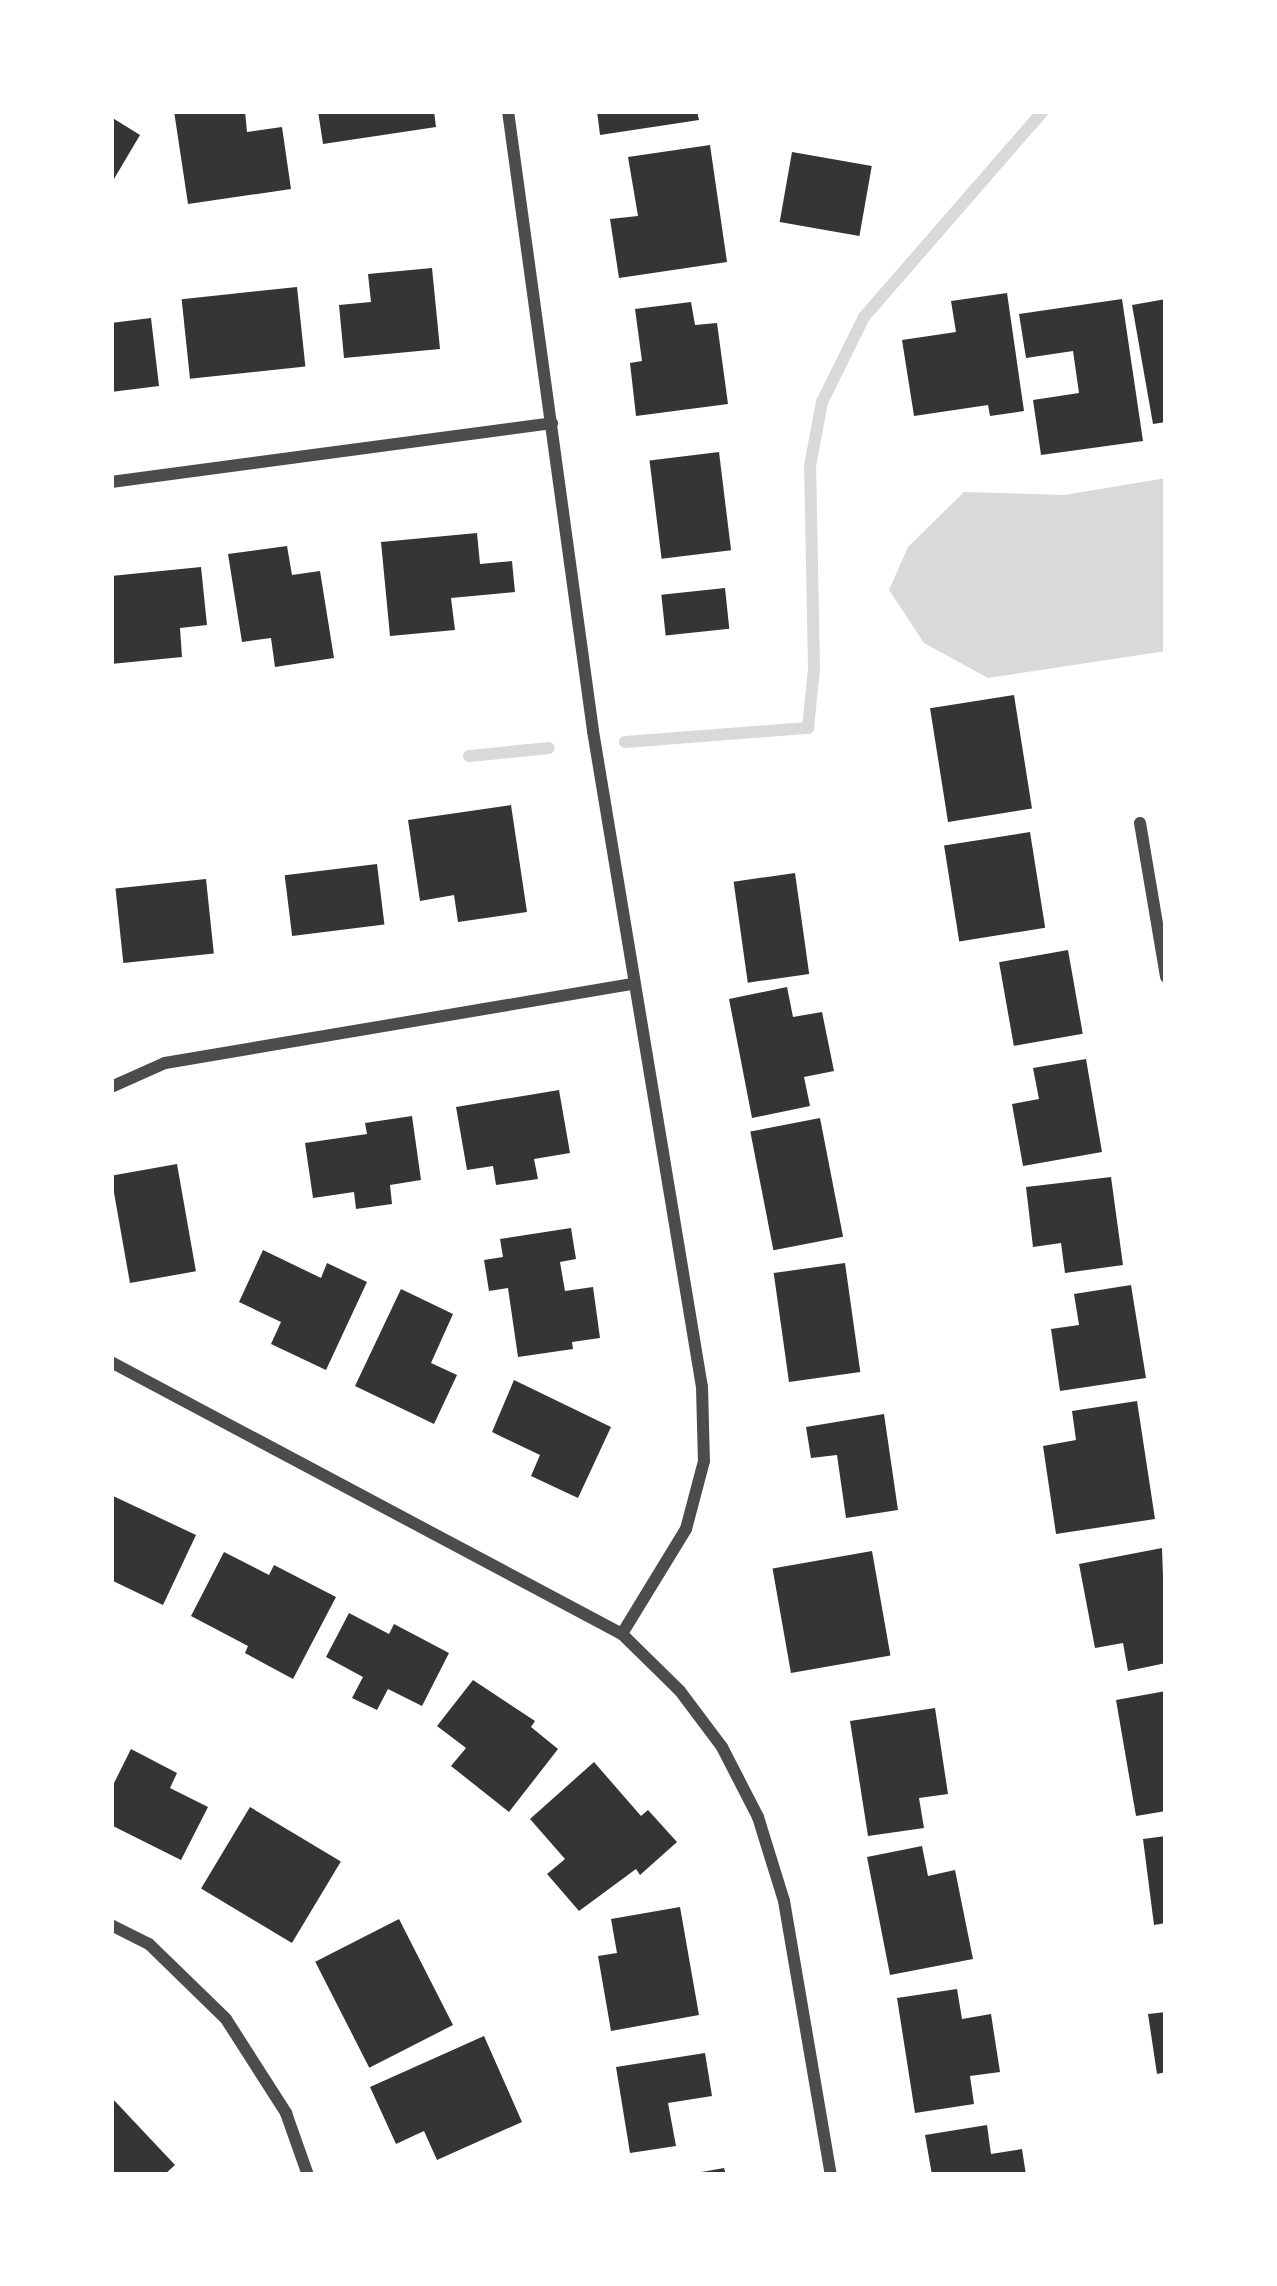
<!DOCTYPE html>
<style>
body{margin:0}
#map{position:relative;width:1277px;height:2286px;overflow:hidden;background:#fff;font-family:Commissioner,sans-serif}
div>[style]{position:absolute}
.water>*{inset:0;background:#d9d9d9}
.stream>*{height:12px;margin:-6px;padding:0 6px;transform-origin:6px;border-radius:6px;background:#d9d9d9}
.building>*{inset:0;background:#353535;transform-origin:0 0}
.minor>*{height:12px;margin:-6px;padding:0 6px;transform-origin:6px;border-radius:6px;background:#4c4c4c}
span{translate:-50% -50%;white-space:nowrap;text-align:center;line-height:1.15;-webkit-text-stroke:10px #fff;paint-order:stroke}
.frame{position:absolute;inset:0;border:114px solid #fff;pointer-events:none}
</style>
<div id="map">
<div class="water">
<div style="clip-path:polygon(1166px 478px,1166px 651px,988px 678px,924px 643px,889px 590px,908px 547px,964px 492px,1064px 495px)"></div>
</div>
<div class="stream">
<div style="left:625px;top:742px;width:184px;rotate:-4.4deg"></div>
<div style="left:808px;top:728px;width:59px;rotate:-84.2deg"></div>
<div style="left:814px;top:669px;width:203px;rotate:-91.1deg"></div>
<div style="left:810px;top:466px;width:65px;rotate:-79.4deg"></div>
<div style="left:822px;top:402px;width:95px;rotate:-63.7deg"></div>
<div style="left:864px;top:317px;width:273px;rotate:-49deg"></div>
<div style="left:469px;top:756px;width:80px;rotate:-5.7deg"></div>
</div>
<div class="building">
<div style="clip-path:polygon(174px 111px,245px 111px,247px 132px,282px 127px,291px 189px,188px 204px)"></div>
<div style="clip-path:polygon(318px 111px,434px 111px,436px 127px,323px 144px)"></div>
<div style="clip-path:polygon(597px 111px,697px 111px,699px 120px,600px 135px)"></div>
<div style="clip-path:polygon(111px 117px,140px 135px,111px 184px)"></div>
<div style="clip-path:polygon(710px 145px,727px 262px,619px 278px,610px 219px,638px 216px,628px 157px)"></div>
<div style="left:792px;top:152px;width:81px;height:71px;rotate:10deg"></div>
<div style="clip-path:polygon(432px 268px,440px 349px,344px 358px,339px 305px,371px 302px,368px 274px)"></div>
<div style="left:297px;top:287px;width:80px;height:116px;rotate:84deg"></div>
<div style="clip-path:polygon(1007px 293px,1024px 411px,990px 416px,988px 405px,914px 416px,902px 340px,956px 332px,951px 301px)"></div>
<div style="clip-path:polygon(1122px 299px,1143px 441px,1041px 455px,1033px 400px,1079px 393px,1073px 351px,1026px 358px,1019px 314px)"></div>
<div style="clip-path:polygon(1166px 299px,1166px 422px,1153px 424px,1132px 305px)"></div>
<div style="clip-path:polygon(691px 302px,695px 325px,717px 323px,728px 404px,636px 416px,630px 363px,642px 361px,635px 309px)"></div>
<div style="clip-path:polygon(151px 318px,159px 386px,111px 392px,111px 323px)"></div>
<div style="left:719px;top:452px;width:99px;height:70px;rotate:83deg"></div>
<div style="clip-path:polygon(477px 533px,480px 564px,512px 561px,515px 592px,451px 598px,455px 630px,390px 636px,381px 542px)"></div>
<div style="clip-path:polygon(287px 546px,292px 575px,320px 571px,334px 658px,275px 667px,271px 638px,242px 642px,228px 554px)"></div>
<div style="clip-path:polygon(201px 567px,207px 625px,180px 628px,182px 657px,111px 664px,111px 576px)"></div>
<div style="left:725px;top:588px;width:41px;height:64px;rotate:84deg"></div>
<div style="left:1014px;top:695px;width:115px;height:85px;rotate:81deg"></div>
<div style="clip-path:polygon(511px 805px,527px 912px,458px 922px,454px 895px,420px 901px,408px 820px)"></div>
<div style="left:1030px;top:832px;width:97px;height:87px;rotate:81deg"></div>
<div style="left:377px;top:864px;width:61px;height:93px;rotate:83deg"></div>
<div style="left:795px;top:873px;width:102px;height:62px;rotate:82deg"></div>
<div style="left:206px;top:879px;width:75px;height:91px;rotate:84deg"></div>
<div style="left:1068px;top:950px;width:85px;height:70px;rotate:80deg"></div>
<div style="clip-path:polygon(787px 987px,793px 1017px,822px 1012px,834px 1071px,804px 1077px,810px 1106px,752px 1118px,729px 999px)"></div>
<div style="clip-path:polygon(1086px 1059px,1102px 1152px,1023px 1166px,1012px 1104px,1039px 1099px,1033px 1068px)"></div>
<div style="clip-path:polygon(559px 1090px,570px 1153px,534px 1159px,538px 1179px,496px 1185px,493px 1166px,467px 1170px,456px 1107px)"></div>
<div style="clip-path:polygon(412px 1116px,421px 1180px,390px 1185px,392px 1204px,356px 1209px,354px 1192px,313px 1198px,305px 1143px,367px 1134px,365px 1123px)"></div>
<div style="left:820px;top:1118px;width:121px;height:71px;rotate:79deg"></div>
<div style="left:177px;top:1164px;width:109px;height:67px;rotate:80deg"></div>
<div style="clip-path:polygon(1111px 1177px,1123px 1265px,1065px 1273px,1061px 1243px,1033px 1247px,1026px 1187px)"></div>
<div style="clip-path:polygon(571px 1228px,576px 1259px,560px 1262px,565px 1291px,593px 1287px,600px 1338px,572px 1342px,573px 1349px,518px 1357px,508px 1288px,489px 1291px,484px 1260px,503px 1257px,500px 1239px)"></div>
<div style="clip-path:polygon(263px 1250px,321px 1278px,327px 1263px,367px 1282px,326px 1370px,271px 1344px,281px 1322px,239px 1302px)"></div>
<div style="left:845px;top:1263px;width:110px;height:72px;rotate:82deg"></div>
<div style="clip-path:polygon(1131px 1285px,1146px 1378px,1060px 1391px,1051px 1329px,1079px 1325px,1074px 1294px)"></div>
<div style="clip-path:polygon(401px 1289px,453px 1314px,431px 1363px,457px 1375px,434px 1424px,355px 1386px)"></div>
<div style="clip-path:polygon(514px 1380px,611px 1427px,578px 1498px,531px 1476px,540px 1455px,492px 1432px)"></div>
<div style="clip-path:polygon(1137px 1401px,1155px 1519px,1056px 1534px,1043px 1446px,1076px 1440px,1072px 1411px)"></div>
<div style="clip-path:polygon(884px 1414px,898px 1510px,846px 1518px,837px 1455px,811px 1458px,806px 1427px)"></div>
<div style="clip-path:polygon(111px 1495px,196px 1535px,163px 1605px,111px 1580px)"></div>
<div style="clip-path:polygon(1162px 1548px,1166px 1663px,1128px 1671px,1123px 1643px,1095px 1648px,1079px 1564px)"></div>
<div style="left:872px;top:1551px;width:106px;height:101px;rotate:80deg"></div>
<div style="clip-path:polygon(224px 1552px,269px 1575px,274px 1565px,336px 1597px,293px 1679px,245px 1653px,248px 1646px,191px 1616px)"></div>
<div style="clip-path:polygon(349px 1613px,389px 1634px,394px 1624px,449px 1653px,422px 1706px,388px 1689px,377px 1710px,352px 1698px,363px 1677px,326px 1657px)"></div>
<div style="clip-path:polygon(473px 1680px,535px 1721px,531px 1727px,558px 1749px,509px 1812px,451px 1766px,466px 1748px,437px 1726px)"></div>
<div style="clip-path:polygon(1166px 1691px,1166px 1811px,1136px 1816px,1116px 1700px)"></div>
<div style="clip-path:polygon(935px 1708px,948px 1794px,919px 1798px,924px 1828px,868px 1836px,850px 1721px)"></div>
<div style="clip-path:polygon(131px 1749px,177px 1773px,170px 1788px,208px 1807px,181px 1860px,111px 1825px,111px 1789px)"></div>
<div style="clip-path:polygon(594px 1762px,641px 1816px,648px 1810px,677px 1842px,640px 1875px,636px 1869px,579px 1911px,547px 1874px,565px 1859px,530px 1819px)"></div>
<div style="left:250px;top:1807px;width:106px;height:95px;rotate:31deg"></div>
<div style="clip-path:polygon(1166px 1836px,1166px 1923px,1154px 1925px,1143px 1839px)"></div>
<div style="clip-path:polygon(922px 1846px,928px 1876px,955px 1870px,973px 1959px,890px 1975px,867px 1857px)"></div>
<div style="clip-path:polygon(680px 1907px,699px 2015px,611px 2031px,598px 1956px,617px 1953px,611px 1919px)"></div>
<div style="left:399px;top:1919px;width:119px;height:94px;rotate:63deg"></div>
<div style="clip-path:polygon(957px 1989px,962px 2019px,991px 2014px,1000px 2072px,970px 2076px,974px 2104px,915px 2113px,897px 1998px)"></div>
<div style="clip-path:polygon(1166px 2012px,1166px 2072px,1157px 2074px,1148px 2014px)"></div>
<div style="clip-path:polygon(484px 2036px,522px 2122px,437px 2160px,424px 2131px,396px 2144px,370px 2087px)"></div>
<div style="clip-path:polygon(705px 2053px,712px 2096px,668px 2103px,676px 2146px,630px 2153px,616px 2067px)"></div>
<div style="clip-path:polygon(111px 2097px,175px 2165px,164px 2175px,111px 2175px)"></div>
<div style="clip-path:polygon(987px 2125px,991px 2154px,1022px 2149px,1026px 2175px,932px 2175px,925px 2135px)"></div>
<div style="clip-path:polygon(724px 2168px,726px 2175px,697px 2175px,696px 2173px)"></div>
</div>
<div class="minor">
<div style="left:508px;top:111px;width:626px;rotate:82.19deg"></div>
<div style="left:593px;top:731px;width:665px;rotate:80.57deg"></div>
<div style="left:702px;top:1387px;width:74px;rotate:88.5deg"></div>
<div style="left:704px;top:1461px;width:70px;rotate:104.8deg"></div>
<div style="left:686px;top:1529px;width:123px;rotate:121.4deg"></div>
<div style="left:111px;top:482px;width:445px;rotate:-7.6deg"></div>
<div style="left:1140px;top:823px;width:156px;rotate:80.4deg"></div>
<div style="left:111px;top:1087px;width:59px;rotate:-24deg"></div>
<div style="left:165px;top:1063px;width:474px;rotate:-9.6deg"></div>
<div style="left:111px;top:1362px;width:579px;rotate:28.03deg"></div>
<div style="left:622px;top:1634px;width:81px;rotate:44.5deg"></div>
<div style="left:680px;top:1691px;width:70px;rotate:53.1deg"></div>
<div style="left:722px;top:1747px;width:79px;rotate:62.8deg"></div>
<div style="left:758px;top:1817px;width:88px;rotate:72.8deg"></div>
<div style="left:784px;top:1901px;width:278px;rotate:80.3deg"></div>
<div style="left:111px;top:1925px;width:42px;rotate:26.6deg"></div>
<div style="left:149px;top:1944px;width:107px;rotate:44.2deg"></div>
<div style="left:226px;top:2019px;width:112px;rotate:57.4deg"></div>
<div style="left:286px;top:2113px;width:66px;rotate:70.5deg"></div>
</div>
<div class="frame"></div>
</div>
